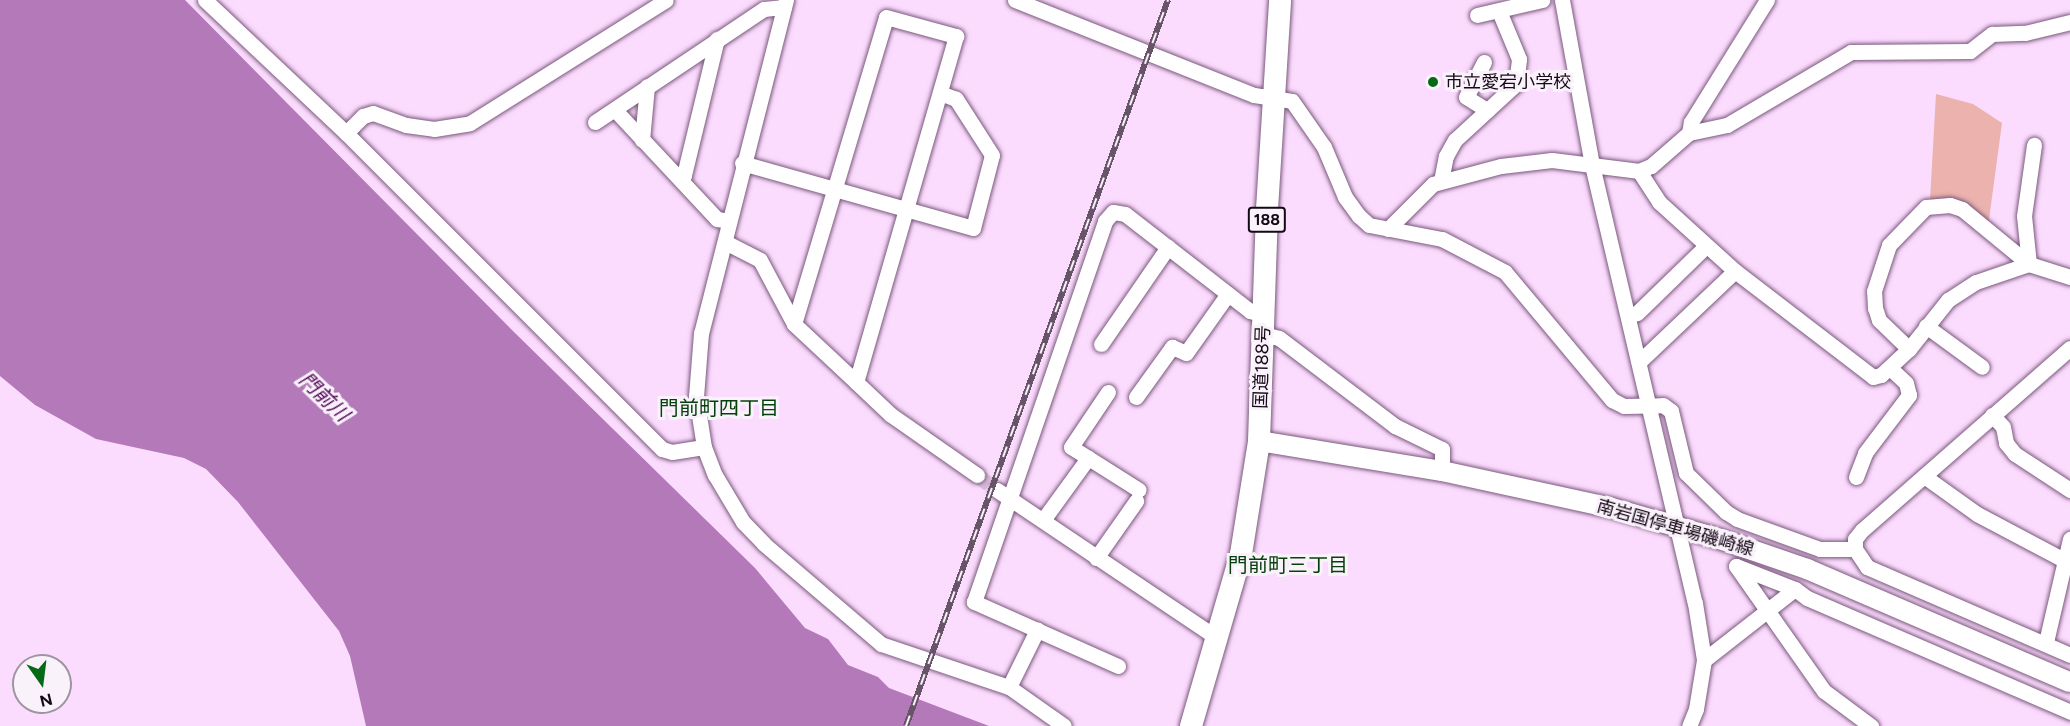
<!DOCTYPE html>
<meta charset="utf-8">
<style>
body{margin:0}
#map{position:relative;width:2070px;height:726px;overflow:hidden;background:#fcdcfe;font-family:Figtree,"Noto Sans JP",sans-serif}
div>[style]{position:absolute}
.green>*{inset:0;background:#ecb2ad}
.water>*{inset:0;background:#b379b8}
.minor-tunnel>*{height:15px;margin-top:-7.5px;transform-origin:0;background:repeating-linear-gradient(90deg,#dabcdb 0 15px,transparent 0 23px)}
.roads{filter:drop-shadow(0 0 2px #7a587d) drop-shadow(0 0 2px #7a587d)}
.minor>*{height:15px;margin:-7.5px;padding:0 7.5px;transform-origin:7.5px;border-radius:7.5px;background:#fff}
.major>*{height:20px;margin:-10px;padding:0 10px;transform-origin:10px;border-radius:10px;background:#fff}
.highway>*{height:22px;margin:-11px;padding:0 11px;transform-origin:11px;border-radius:11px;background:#fff}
.rail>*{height:6px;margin-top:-3px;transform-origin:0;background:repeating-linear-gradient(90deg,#faf2fb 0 11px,#685469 0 22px);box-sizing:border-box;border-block:2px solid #685469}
.dots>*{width:16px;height:16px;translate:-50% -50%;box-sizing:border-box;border:3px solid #faf2fb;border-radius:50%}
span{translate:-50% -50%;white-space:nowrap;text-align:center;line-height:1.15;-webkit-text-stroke:6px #faf2fb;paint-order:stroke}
.shield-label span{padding:2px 4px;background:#faf2fb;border:2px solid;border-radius:4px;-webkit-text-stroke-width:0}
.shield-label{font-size:16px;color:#160917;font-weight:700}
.poi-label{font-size:18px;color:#160917}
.left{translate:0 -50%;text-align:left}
.street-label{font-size:18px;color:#160917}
.water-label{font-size:20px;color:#530859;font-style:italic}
.neighbourhood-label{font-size:20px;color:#06410d}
.north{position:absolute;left:12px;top:654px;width:60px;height:60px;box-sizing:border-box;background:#faf2fb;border:2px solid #9f95a0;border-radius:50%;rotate:166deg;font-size:16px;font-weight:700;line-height:24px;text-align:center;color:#160917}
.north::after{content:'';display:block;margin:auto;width:21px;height:27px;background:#056a15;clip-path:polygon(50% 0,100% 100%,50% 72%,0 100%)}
</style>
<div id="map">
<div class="green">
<div style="clip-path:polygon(1936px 94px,1973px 104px,2002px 123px,1988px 227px,1930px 200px)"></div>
</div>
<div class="water">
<div style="clip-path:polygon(0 0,185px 0,515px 333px,755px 568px,805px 628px,828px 639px,848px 665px,878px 677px,889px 688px,989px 726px,366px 726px,350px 656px,339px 631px,238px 502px,206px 469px,184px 458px,96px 439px,35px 405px,0 376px)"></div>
</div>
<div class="minor-tunnel">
<div style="left:977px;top:475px;width:25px;rotate:37deg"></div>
</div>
<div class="roads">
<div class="minor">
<div style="left:205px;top:0;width:194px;rotate:43.3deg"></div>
<div style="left:346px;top:133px;width:447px;rotate:45deg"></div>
<div style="left:662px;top:449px;width:10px;rotate:17deg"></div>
<div style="left:672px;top:452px;width:32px;rotate:-9deg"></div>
<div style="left:786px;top:0;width:344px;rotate:104.3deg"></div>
<div style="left:701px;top:333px;width:63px;rotate:94.5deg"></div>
<div style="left:696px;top:396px;width:52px;rotate:81.1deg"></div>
<div style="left:704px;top:447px;width:30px;rotate:69deg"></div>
<div style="left:715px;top:475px;width:55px;rotate:59.2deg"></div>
<div style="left:743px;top:522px;width:30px;rotate:46deg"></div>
<div style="left:764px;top:544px;width:154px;rotate:40.5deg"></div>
<div style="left:881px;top:644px;width:135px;rotate:18.6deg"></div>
<div style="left:1009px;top:687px;width:67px;rotate:35.3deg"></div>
<div style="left:1015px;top:0;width:257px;rotate:21.7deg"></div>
<div style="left:1254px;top:95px;width:38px;rotate:9deg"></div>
<div style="left:1292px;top:101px;width:56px;rotate:55.2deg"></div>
<div style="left:1324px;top:147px;width:54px;rotate:67.2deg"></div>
<div style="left:1345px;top:197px;width:24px;rotate:54deg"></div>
<div style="left:1359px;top:216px;width:13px;rotate:42deg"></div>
<div style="left:1369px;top:225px;width:74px;rotate:10.9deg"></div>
<div style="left:1442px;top:239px;width:71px;rotate:27.6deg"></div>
<div style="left:1505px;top:272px;width:167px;rotate:50.1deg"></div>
<div style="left:1612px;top:400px;width:13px;rotate:27deg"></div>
<div style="left:1624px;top:406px;width:39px;rotate:-1deg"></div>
<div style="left:1663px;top:405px;width:10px;rotate:37deg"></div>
<div style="left:1671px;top:411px;width:64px;rotate:76.4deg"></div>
<div style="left:1686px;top:473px;width:56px;rotate:44.3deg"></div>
<div style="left:1726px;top:512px;width:13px;rotate:32deg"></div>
<div style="left:1737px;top:519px;width:88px;rotate:19.9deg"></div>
<div style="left:1820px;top:549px;width:35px"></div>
<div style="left:1562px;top:0;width:168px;rotate:79.7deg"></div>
<div style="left:1592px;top:165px;width:450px;rotate:76.8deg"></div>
<div style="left:1695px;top:603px;width:58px;rotate:81deg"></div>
<div style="left:1704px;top:660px;width:50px;rotate:99.3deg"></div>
<div style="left:1696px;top:709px;width:18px;rotate:112deg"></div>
<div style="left:1477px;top:15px;width:67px;rotate:-13deg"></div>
<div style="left:1484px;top:62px;width:39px;rotate:117deg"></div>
<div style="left:1466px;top:97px;width:25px;rotate:32deg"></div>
<div style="left:615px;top:110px;width:149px;rotate:46.9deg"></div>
<div style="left:717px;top:219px;width:12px;rotate:9deg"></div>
<div style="left:595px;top:122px;width:203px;rotate:-33.8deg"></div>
<div style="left:764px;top:9px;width:20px;rotate:-6deg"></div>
<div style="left:346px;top:133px;width:24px;rotate:-45deg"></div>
<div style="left:363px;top:116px;width:10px;rotate:-17deg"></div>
<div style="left:373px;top:113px;width:35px;rotate:20deg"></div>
<div style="left:406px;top:125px;width:28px;rotate:8deg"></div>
<div style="left:434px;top:129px;width:36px;rotate:-9deg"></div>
<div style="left:470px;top:123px;width:231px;rotate:-32.1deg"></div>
<div style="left:1689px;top:133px;width:11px;rotate:-80deg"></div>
<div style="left:1691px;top:122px;width:144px;rotate:-58.1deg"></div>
<div style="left:642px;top:140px;width:54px;rotate:-84.7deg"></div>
<div style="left:742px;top:163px;width:240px;rotate:15.7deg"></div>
<div style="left:973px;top:228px;width:75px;rotate:-75.4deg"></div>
<div style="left:992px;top:155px;width:67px;rotate:-122.7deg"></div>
<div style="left:956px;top:99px;width:17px;rotate:-159deg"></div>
<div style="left:1639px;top:171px;width:37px;rotate:57deg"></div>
<div style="left:1659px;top:202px;width:103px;rotate:42.2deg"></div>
<div style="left:1735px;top:271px;width:174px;rotate:37.5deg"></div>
<div style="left:1873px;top:377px;width:8px;rotate:-14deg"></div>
<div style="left:1881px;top:375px;width:38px;rotate:-43deg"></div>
<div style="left:1909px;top:349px;width:63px;rotate:-51.5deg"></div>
<div style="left:1948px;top:300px;width:33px;rotate:-33deg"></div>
<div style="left:1976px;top:282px;width:56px;rotate:-18.8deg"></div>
<div style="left:2029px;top:264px;width:43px;rotate:17.6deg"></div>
<div style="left:679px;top:178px;width:6px;rotate:-31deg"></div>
<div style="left:684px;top:175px;width:140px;rotate:-76.4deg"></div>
<div style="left:1441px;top:181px;width:25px;rotate:-79deg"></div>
<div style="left:1446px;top:156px;width:18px;rotate:-61deg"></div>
<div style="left:1455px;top:140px;width:83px;rotate:-42.6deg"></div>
<div style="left:1516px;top:84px;width:25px;rotate:-83deg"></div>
<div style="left:1519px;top:59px;width:52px;rotate:-112.6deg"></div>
<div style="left:1388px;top:229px;width:64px;rotate:-45deg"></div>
<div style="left:1433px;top:184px;width:70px;rotate:-14.8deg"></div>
<div style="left:1501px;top:166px;width:51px;rotate:-6.7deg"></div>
<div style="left:1552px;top:160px;width:88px;rotate:7.2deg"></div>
<div style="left:1639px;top:171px;width:13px;rotate:-23deg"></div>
<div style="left:1651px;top:166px;width:50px;rotate:-41deg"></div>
<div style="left:1689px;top:133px;width:39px;rotate:-12deg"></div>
<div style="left:1727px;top:125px;width:144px;rotate:-30.5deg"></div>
<div style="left:1851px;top:52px;width:119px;rotate:-0.5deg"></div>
<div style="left:1970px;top:51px;width:28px;rotate:-38deg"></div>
<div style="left:1992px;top:34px;width:33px;rotate:-2deg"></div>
<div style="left:2025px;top:33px;width:46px;rotate:-13.7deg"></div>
<div style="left:725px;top:242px;width:39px;rotate:27deg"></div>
<div style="left:760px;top:260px;width:72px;rotate:62deg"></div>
<div style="left:794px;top:324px;width:85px;rotate:43.1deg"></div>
<div style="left:856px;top:382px;width:48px;rotate:43.3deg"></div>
<div style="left:891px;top:415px;width:105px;rotate:34.9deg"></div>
<div style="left:1628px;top:316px;width:9px;rotate:-18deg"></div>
<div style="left:1637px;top:313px;width:96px;rotate:-44.2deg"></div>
<div style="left:794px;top:324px;width:320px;rotate:-73.3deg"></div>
<div style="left:886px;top:17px;width:73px;rotate:15.2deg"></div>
<div style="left:956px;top:36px;width:360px;rotate:106.1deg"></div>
<div style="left:1926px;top:326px;width:69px;rotate:36.2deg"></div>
<div style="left:1263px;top:334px;width:16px;rotate:14deg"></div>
<div style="left:1279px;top:338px;width:146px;rotate:37.2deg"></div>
<div style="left:1395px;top:426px;width:52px;rotate:26.1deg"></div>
<div style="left:1442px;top:449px;width:22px;rotate:90deg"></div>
<div style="left:1101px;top:344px;width:118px;rotate:-55.4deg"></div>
<div style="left:2070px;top:348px;width:276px;rotate:138.8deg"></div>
<div style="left:1862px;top:530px;width:11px;rotate:128deg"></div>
<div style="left:1855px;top:539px;width:10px;rotate:90deg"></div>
<div style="left:1855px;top:549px;width:22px;rotate:56deg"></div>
<div style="left:1867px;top:567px;width:221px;rotate:23.4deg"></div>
<div style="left:1909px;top:349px;width:42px;rotate:-136deg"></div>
<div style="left:1879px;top:320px;width:13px;rotate:-108deg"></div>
<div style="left:1875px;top:308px;width:17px;rotate:-93deg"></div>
<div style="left:1874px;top:291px;width:48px;rotate:-71.9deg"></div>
<div style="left:1889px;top:245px;width:53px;rotate:-45.8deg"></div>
<div style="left:1926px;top:207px;width:24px;rotate:-5deg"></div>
<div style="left:1950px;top:205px;width:13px;rotate:18deg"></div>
<div style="left:1962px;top:209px;width:87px;rotate:39.4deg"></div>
<div style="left:2029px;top:264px;width:48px;rotate:-95.9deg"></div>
<div style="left:2024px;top:216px;width:72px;rotate:-82deg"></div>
<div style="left:1639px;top:362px;width:132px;rotate:-43.5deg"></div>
<div style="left:1108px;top:392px;width:66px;rotate:123.9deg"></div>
<div style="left:1071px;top:447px;width:80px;rotate:32.3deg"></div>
<div style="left:1136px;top:397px;width:62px;rotate:-54.2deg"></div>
<div style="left:1172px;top:347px;width:15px;rotate:23deg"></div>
<div style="left:1186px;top:353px;width:72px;rotate:-54.6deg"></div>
<div style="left:1992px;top:415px;width:16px;rotate:47deg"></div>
<div style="left:2003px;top:427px;width:16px;rotate:79deg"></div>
<div style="left:2006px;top:443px;width:14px;rotate:51deg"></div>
<div style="left:2015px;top:454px;width:66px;rotate:33.2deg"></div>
<div style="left:1924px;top:476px;width:65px;rotate:35.6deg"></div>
<div style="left:1977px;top:514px;width:98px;rotate:27.9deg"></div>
<div style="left:1856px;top:477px;width:26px;rotate:-69deg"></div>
<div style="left:1865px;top:453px;width:73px;rotate:-52.8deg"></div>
<div style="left:1909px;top:395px;width:12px;rotate:-104deg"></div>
<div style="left:1906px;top:383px;width:22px;rotate:-137deg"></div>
<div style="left:997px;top:490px;width:264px;rotate:33.9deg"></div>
<div style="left:1043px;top:520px;width:77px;rotate:-54deg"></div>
<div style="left:1096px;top:558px;width:70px;rotate:-54.9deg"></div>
<div style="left:1736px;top:566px;width:63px;rotate:21.3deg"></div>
<div style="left:1795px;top:589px;width:15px;rotate:37deg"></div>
<div style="left:1807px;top:598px;width:287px;rotate:23.4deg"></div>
<div style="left:1736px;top:566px;width:153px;rotate:54.9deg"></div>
<div style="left:1824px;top:691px;width:59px;rotate:36.7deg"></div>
<div style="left:2046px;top:642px;width:106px;rotate:-76.9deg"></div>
<div style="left:1704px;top:660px;width:115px;rotate:-38deg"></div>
<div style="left:1118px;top:666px;width:158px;rotate:-156deg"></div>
<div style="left:974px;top:602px;width:403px;rotate:-71deg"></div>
<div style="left:1105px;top:221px;width:12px;rotate:-48deg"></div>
<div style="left:1113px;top:212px;width:12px;rotate:9deg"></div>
<div style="left:1125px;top:214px;width:158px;rotate:37.8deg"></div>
<div style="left:1250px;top:311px;width:15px;rotate:16deg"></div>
<div style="left:1009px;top:687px;width:64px;rotate:-63.8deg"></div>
</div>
<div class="major">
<div style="left:1259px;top:441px;width:185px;rotate:9.3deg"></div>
<div style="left:1442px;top:471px;width:174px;rotate:12.3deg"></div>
<div style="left:1612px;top:508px;width:112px;rotate:16deg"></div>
<div style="left:1720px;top:539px;width:92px;rotate:19deg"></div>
<div style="left:1807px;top:569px;width:286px;rotate:23.3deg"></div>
</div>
<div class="highway">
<div style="left:1191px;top:726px;width:179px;rotate:-73.8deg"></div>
<div style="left:1241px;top:554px;width:114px;rotate:-80.9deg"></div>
<div style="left:1259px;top:441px;width:232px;rotate:-88deg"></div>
<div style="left:1267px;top:209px;width:209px;rotate:-86.4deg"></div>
</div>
</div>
<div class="rail">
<div style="left:906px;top:726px;width:772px;rotate:-70.16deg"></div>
</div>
<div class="dots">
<div style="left:1433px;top:82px;background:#056a15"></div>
</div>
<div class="shield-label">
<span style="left:1267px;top:220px">188</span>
</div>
<div class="poi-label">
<span class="left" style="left:1445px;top:82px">市立愛宕小学校</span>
</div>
<div class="street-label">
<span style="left:1262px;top:367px;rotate:-88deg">国道188号</span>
<span style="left:1675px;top:528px;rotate:16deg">南岩国停車場磯崎線</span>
</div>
<div class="water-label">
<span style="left:324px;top:397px;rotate:44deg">門前川</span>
</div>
<div class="neighbourhood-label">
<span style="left:719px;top:408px">門前町四丁目</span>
<span style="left:1288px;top:565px">門前町三丁目</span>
</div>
<div class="north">N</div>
</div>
